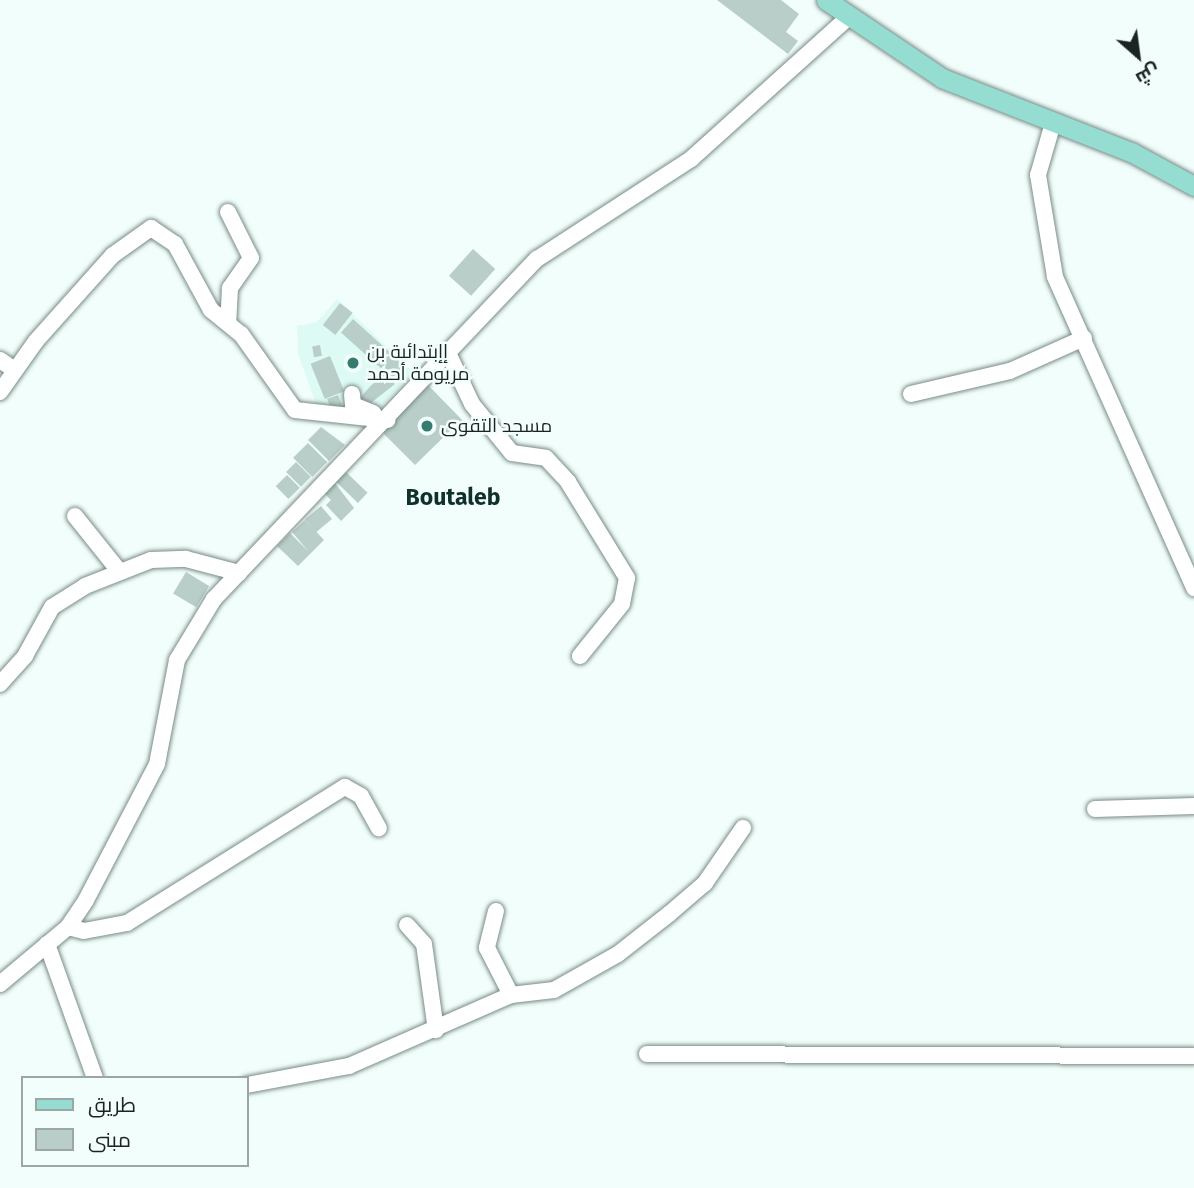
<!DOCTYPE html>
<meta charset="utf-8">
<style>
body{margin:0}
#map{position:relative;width:1194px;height:1188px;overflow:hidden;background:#f2fefb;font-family:"Fira Sans",Cairo,sans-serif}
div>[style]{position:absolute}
.built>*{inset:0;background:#ddfbf4}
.building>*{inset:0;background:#bacec9;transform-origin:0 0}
.roads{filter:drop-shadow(0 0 2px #788b87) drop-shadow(0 0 2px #788b87)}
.minor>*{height:16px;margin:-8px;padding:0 8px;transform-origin:8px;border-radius:8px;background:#fff}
.major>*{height:19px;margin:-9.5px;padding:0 9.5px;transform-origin:9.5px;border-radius:9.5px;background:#95ddd1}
.dots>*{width:19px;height:19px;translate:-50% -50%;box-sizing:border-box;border:4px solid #f2fefb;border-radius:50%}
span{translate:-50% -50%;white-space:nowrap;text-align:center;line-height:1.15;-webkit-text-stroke:5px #f2fefb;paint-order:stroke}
.poi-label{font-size:19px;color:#1c2422}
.left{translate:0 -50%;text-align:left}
.quarter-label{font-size:23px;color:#0f302b;font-weight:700}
.legend{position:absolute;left:21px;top:1076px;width:228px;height:91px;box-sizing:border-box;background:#f2fefb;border:2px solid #9ca7a4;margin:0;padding:9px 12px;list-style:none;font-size:21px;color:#1c2422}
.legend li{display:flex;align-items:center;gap:14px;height:35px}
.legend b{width:35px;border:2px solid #9ca7a4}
.north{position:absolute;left:1103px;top:21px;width:70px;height:70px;-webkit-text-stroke:5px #f2fefb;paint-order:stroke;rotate:152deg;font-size:19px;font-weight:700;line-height:28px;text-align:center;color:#1c2422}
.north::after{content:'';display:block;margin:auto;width:24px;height:32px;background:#1c2422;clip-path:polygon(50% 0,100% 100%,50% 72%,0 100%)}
</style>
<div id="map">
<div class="built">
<div style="clip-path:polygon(337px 299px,414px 373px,371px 416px,318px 409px,298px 354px,297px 326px,317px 322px)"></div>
</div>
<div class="building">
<div style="clip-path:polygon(717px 0,781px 0,799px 14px,786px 32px,798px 41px,788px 54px)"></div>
<div style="left:473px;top:249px;width:30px;height:36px;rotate:42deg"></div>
<div style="left:340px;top:303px;width:16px;height:28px;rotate:38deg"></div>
<div style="left:353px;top:319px;width:69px;height:18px;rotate:42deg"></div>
<div style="left:320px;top:345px;width:11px;height:8px;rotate:80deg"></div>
<div style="left:330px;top:356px;width:38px;height:21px;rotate:68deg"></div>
<div style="clip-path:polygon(382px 373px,395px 384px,367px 406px,359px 399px)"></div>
<div style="clip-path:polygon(428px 385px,467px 425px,459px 433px,454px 427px,415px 465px,381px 431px)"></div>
<div style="clip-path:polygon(338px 395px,344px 410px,331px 409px,327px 399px)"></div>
<div style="clip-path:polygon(321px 427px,345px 445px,329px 461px,308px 440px)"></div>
<div style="left:308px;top:443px;width:27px;height:21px;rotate:45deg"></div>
<div style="left:296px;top:462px;width:21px;height:14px;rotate:45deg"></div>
<div style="left:346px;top:472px;width:30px;height:14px;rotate:44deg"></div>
<div style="left:287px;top:475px;width:18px;height:16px;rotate:45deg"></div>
<div style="clip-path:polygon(335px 483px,354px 508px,341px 521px,326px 505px,331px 500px,324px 493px)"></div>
<div style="left:321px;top:506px;width:17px;height:21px;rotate:50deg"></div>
<div style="clip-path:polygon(305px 520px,324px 540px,298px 566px,277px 546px,290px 533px,308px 551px,292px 532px)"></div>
<div style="left:186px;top:572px;width:27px;height:25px;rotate:31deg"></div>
</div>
<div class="roads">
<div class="minor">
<div style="left:1053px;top:123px;width:54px;rotate:106.1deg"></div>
<div style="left:1038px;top:175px;width:103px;rotate:80.5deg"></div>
<div style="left:1055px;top:277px;width:341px;rotate:65.9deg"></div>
<div style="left:228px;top:212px;width:51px;rotate:63.4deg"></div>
<div style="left:251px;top:258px;width:37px;rotate:125deg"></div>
<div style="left:230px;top:288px;width:35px;rotate:93deg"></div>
<div style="left:448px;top:353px;width:56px;rotate:64.8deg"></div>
<div style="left:472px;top:404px;width:63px;rotate:50.8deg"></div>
<div style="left:512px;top:453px;width:34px;rotate:8deg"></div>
<div style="left:546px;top:458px;width:33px;rotate:47deg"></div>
<div style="left:568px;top:482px;width:113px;rotate:58.4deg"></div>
<div style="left:627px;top:578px;width:26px;rotate:101deg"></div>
<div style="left:622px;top:604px;width:67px;rotate:128.9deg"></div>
<div style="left:0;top:360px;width:18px;rotate:34deg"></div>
<div style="left:0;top:392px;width:62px;rotate:-54.8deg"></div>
<div style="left:36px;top:341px;width:115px;rotate:-48.2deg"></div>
<div style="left:113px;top:255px;width:47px;rotate:-35.4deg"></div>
<div style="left:151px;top:228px;width:29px;rotate:34deg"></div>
<div style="left:175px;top:244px;width:75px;rotate:61.4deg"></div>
<div style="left:211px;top:310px;width:38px;rotate:39deg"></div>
<div style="left:241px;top:334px;width:93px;rotate:54.6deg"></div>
<div style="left:295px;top:410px;width:93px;rotate:6.2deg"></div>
<div style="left:352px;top:394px;width:11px;rotate:85deg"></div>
<div style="left:353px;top:405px;width:22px;rotate:22deg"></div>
<div style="left:911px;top:394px;width:102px;rotate:-13.1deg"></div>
<div style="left:1010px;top:371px;width:81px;rotate:-24deg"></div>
<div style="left:75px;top:516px;width:70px;rotate:51.3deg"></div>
<div style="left:0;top:684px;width:38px;rotate:-48deg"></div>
<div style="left:25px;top:656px;width:56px;rotate:-61.1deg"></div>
<div style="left:52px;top:607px;width:39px;rotate:-32deg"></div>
<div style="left:85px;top:586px;width:71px;rotate:-21.5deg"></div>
<div style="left:151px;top:560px;width:35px;rotate:-2deg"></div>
<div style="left:186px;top:559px;width:55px;rotate:14.8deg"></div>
<div style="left:1095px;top:809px;width:99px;rotate:-1.7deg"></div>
<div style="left:496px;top:911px;width:38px;rotate:104deg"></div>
<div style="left:487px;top:948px;width:53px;rotate:62.9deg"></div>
<div style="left:407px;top:925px;width:25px;rotate:48deg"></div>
<div style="left:424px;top:944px;width:87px;rotate:82.1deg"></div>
<div style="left:68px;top:927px;width:16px;rotate:14deg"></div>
<div style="left:84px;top:931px;width:44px;rotate:-10.5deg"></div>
<div style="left:127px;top:923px;width:257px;rotate:-32deg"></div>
<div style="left:345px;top:787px;width:18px;rotate:29deg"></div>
<div style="left:361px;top:796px;width:37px;rotate:61deg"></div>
<div style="left:47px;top:944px;width:142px;rotate:70.3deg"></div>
<div style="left:0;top:984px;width:89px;rotate:-40deg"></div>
<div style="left:68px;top:927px;width:32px;rotate:-56deg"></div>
<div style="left:86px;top:900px;width:153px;rotate:-62.4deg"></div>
<div style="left:157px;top:764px;width:106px;rotate:-79.1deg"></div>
<div style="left:177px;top:660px;width:71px;rotate:-58.8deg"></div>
<div style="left:214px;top:599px;width:469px;rotate:-46.5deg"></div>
<div style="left:537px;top:259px;width:184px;rotate:-33deg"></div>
<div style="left:691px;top:159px;width:214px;rotate:-42deg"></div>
<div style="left:647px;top:1054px;width:547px;rotate:0.21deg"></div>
<div style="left:247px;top:1085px;width:104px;rotate:-10.6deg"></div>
<div style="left:349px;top:1066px;width:177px;rotate:-23.7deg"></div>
<div style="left:511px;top:995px;width:43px;rotate:-6.6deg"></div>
<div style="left:554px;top:990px;width:73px;rotate:-29.4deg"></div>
<div style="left:618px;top:954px;width:65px;rotate:-38.1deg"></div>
<div style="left:669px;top:914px;width:48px;rotate:-40.7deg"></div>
<div style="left:705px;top:883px;width:67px;rotate:-55.4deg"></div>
</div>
<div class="major">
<div style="left:826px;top:0;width:140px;rotate:33.9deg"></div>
<div style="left:942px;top:78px;width:203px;rotate:21.4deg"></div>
<div style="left:1131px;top:152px;width:72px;rotate:28.4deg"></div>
</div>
</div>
<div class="dots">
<div style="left:353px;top:363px;background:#367b70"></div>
<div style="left:427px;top:426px;background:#367b70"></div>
</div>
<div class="poi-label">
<span class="left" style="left:367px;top:363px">إإبتدائية بن<br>مريومة أحمد</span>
<span class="left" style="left:441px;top:426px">مسجد التقوى</span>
</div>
<div class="quarter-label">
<span style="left:453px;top:497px">Boutaleb</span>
</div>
<ul class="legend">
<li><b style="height:9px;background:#95ddd1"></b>طريق</li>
<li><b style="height:19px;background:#bacec9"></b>مبنى</li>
</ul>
<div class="north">ش</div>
</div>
